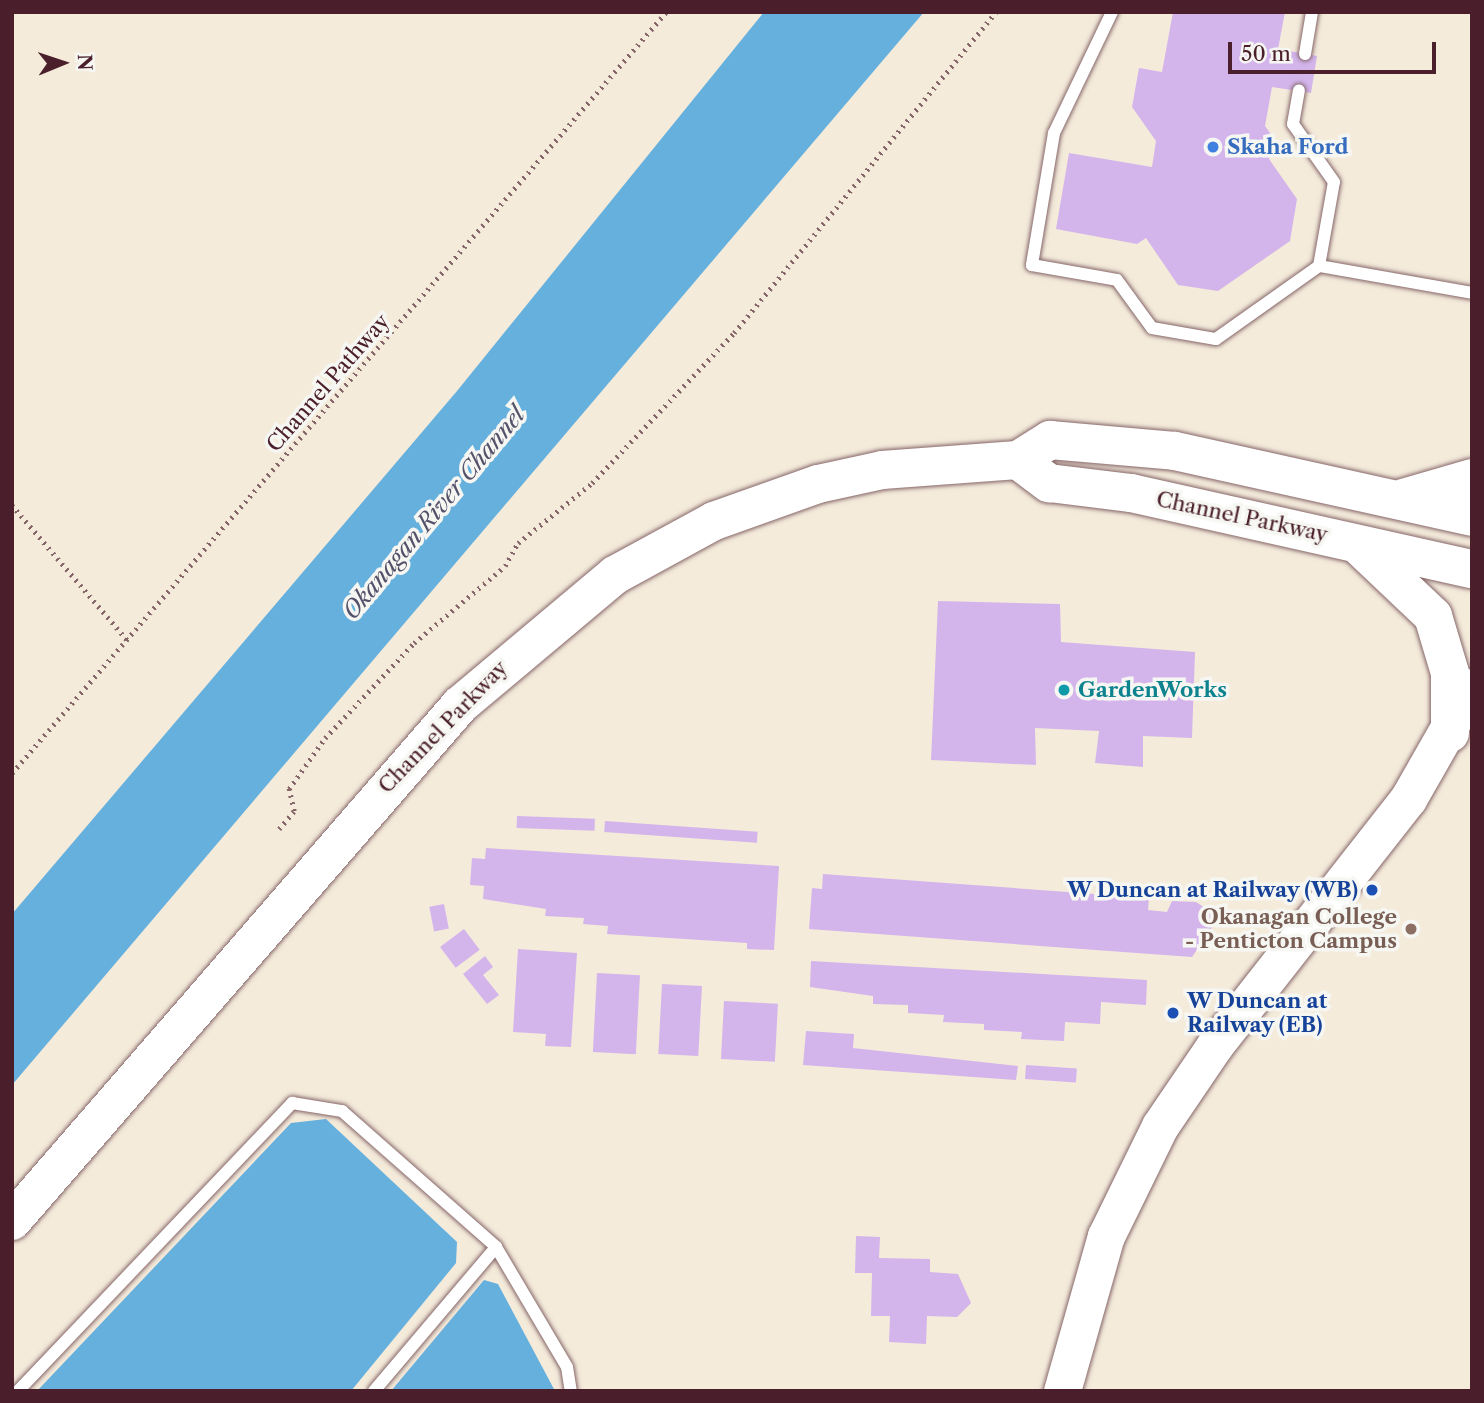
<!DOCTYPE html>
<style>
body{margin:0}
#map{position:relative;width:1484px;height:1403px;overflow:hidden;background:#f4ebdb;font-family:"Libre Caslon Text",serif}
div>[style]{position:absolute}
.water>*{inset:0;background:#66b0de}
.building>*{inset:0;background:#d3b5ec;transform-origin:0 0}
.path>*{height:4.5px;margin-top:-2.25px;transform-origin:0;background:repeating-linear-gradient(90deg,#866669 0 2px,transparent 0 7px)}
.roads{filter:drop-shadow(0 0 2px #866669) drop-shadow(0 0 2px #866669)}
.lane>*{height:12px;margin:-6px;padding:0 6px;transform-origin:6px;border-radius:6px;background:#fff}
.secondary>*{height:37px;margin:-18.5px;padding:0 18.5px;transform-origin:18.5px;border-radius:18.5px;background:#fff}
.highway>*{height:38px;margin:-19px;padding:0 19px;transform-origin:19px;border-radius:19px;background:#fff}
.dots>*{width:19px;height:19px;translate:-50% -50%;box-sizing:border-box;border:4px solid #f6f6f2;border-radius:50%}
span{translate:-50% -50%;white-space:nowrap;text-align:center;line-height:1.15;-webkit-text-stroke:7px #f6f6f2;paint-order:stroke}
.shop-label{font-size:21px;color:#366cbe;font-weight:700}
.left{translate:0 -50%;text-align:left}
.street-label{font-size:21px;color:#4a1f2b}
.culture-label{font-size:21px;color:#0d838f;font-weight:700}
.transit-label{font-size:21px;color:#164399;font-weight:700}
.right{translate:-100% -50%;text-align:right}
.education-label{font-size:21px;color:#785e54;font-weight:700}
.water-label{font-size:23px;color:#54526a;font-style:italic}
.frame{position:absolute;inset:0;border:14px solid #4a1f2b;pointer-events:none}
.north{position:absolute;left:28px;top:28px;width:70px;height:70px;-webkit-text-stroke:5px #f6f6f2;paint-order:stroke;rotate:88deg;font-size:19px;font-weight:700;line-height:28px;text-align:center;color:#4a1f2b}
.north::after{content:'';display:block;margin:auto;width:24px;height:32px;background:#4a1f2b;clip-path:polygon(50% 0,100% 100%,50% 72%,0 100%)}
.scale{position:absolute;left:1228px;top:42px;width:208px;height:32px;box-sizing:border-box;border:4px solid #4a1f2b;border-top:0;padding-left:9px;font-size:21px;line-height:24px;white-space:nowrap;color:#4a1f2b;-webkit-text-stroke:5px #f6f6f2;paint-order:stroke}
</style>
<div id="map">
<div class="water">
<div style="clip-path:polygon(764px 12px,924px 12px,12px 1085px,12px 914px,457px 391px)"></div>
<div style="clip-path:polygon(326px 1119px,457px 1242px,456px 1263px,351px 1391px,37px 1391px,291px 1123px)"></div>
<div style="clip-path:polygon(484px 1280px,498px 1284px,555px 1391px,391px 1391px)"></div>
</div>
<div class="building">
<div style="clip-path:polygon(1173px 12px,1285px 12px,1278px 49px,1317px 56px,1311px 93px,1272px 87px,1265px 126px,1273px 137px,1269px 159px,1297px 199px,1290px 241px,1218px 291px,1178px 285px,1146px 238px,1137px 244px,1056px 229px,1069px 153px,1152px 167px,1156px 141px,1132px 107px,1139px 68px,1162px 72px)"></div>
<div style="clip-path:polygon(938px 601px,1060px 604px,1061px 642px,1195px 652px,1192px 738px,1143px 736px,1143px 767px,1095px 763px,1099px 731px,1035px 728px,1036px 765px,931px 760px)"></div>
<div style="left:517px;top:816px;width:78px;height:12px;rotate:2deg"></div>
<div style="left:605px;top:821px;width:153px;height:11px;rotate:4deg"></div>
<div style="clip-path:polygon(486px 848px,779px 866px,774px 950px,747px 949px,747px 943px,607px 934px,608px 926px,583px 924px,584px 918px,545px 916px,546px 909px,483px 899px,484px 886px,470px 885px,472px 858px,485px 859px)"></div>
<div style="clip-path:polygon(823px 874px,1149px 898px,1148px 910px,1167px 912px,1172px 901px,1196px 902px,1219px 917px,1192px 957px,809px 929px,812px 888px,822px 889px)"></div>
<div style="left:444px;top:904px;width:25px;height:15px;rotate:79deg"></div>
<div style="left:464px;top:929px;width:26px;height:30px;rotate:53deg"></div>
<div style="clip-path:polygon(518px 949px,577px 953px,571px 1047px,545px 1046px,546px 1034px,513px 1032px)"></div>
<div style="clip-path:polygon(485px 956px,493px 967px,483px 975px,499px 995px,487px 1004px,463px 974px)"></div>
<div style="clip-path:polygon(811px 961px,1147px 980px,1146px 1005px,1101px 1002px,1100px 1024px,1065px 1022px,1064px 1041px,1021px 1039px,1022px 1032px,984px 1030px,984px 1024px,943px 1022px,944px 1015px,908px 1013px,908px 1005px,873px 1004px,873px 996px,810px 987px)"></div>
<div style="left:597px;top:973px;width:43px;height:79px;rotate:3deg"></div>
<div style="left:662px;top:984px;width:40px;height:70px;rotate:3deg"></div>
<div style="left:724px;top:1001px;width:54px;height:58px;rotate:3deg"></div>
<div style="clip-path:polygon(806px 1031px,854px 1034px,853px 1048px,1018px 1066px,1016px 1080px,803px 1065px)"></div>
<div style="left:1026px;top:1065px;width:51px;height:14px;rotate:4deg"></div>
<div style="clip-path:polygon(856px 1236px,880px 1237px,879px 1258px,930px 1259px,930px 1272px,958px 1274px,971px 1303px,957px 1317px,927px 1316px,926px 1344px,889px 1342px,890px 1316px,871px 1316px,872px 1273px,855px 1273px)"></div>
</div>
<div class="path">
<div style="left:12px;top:505px;width:179px;rotate:49.5deg"></div>
<div style="left:12px;top:773px;width:1003px;rotate:-49.32deg"></div>
<div style="left:279px;top:829px;width:23px;rotate:-50deg"></div>
<div style="left:294px;top:811px;width:23px;rotate:-103deg"></div>
<div style="left:289px;top:789px;width:62px;rotate:-54.8deg"></div>
<div style="left:325px;top:738px;width:130px;rotate:-46.9deg"></div>
<div style="left:414px;top:643px;width:119px;rotate:-40.2deg"></div>
<div style="left:505px;top:566px;width:26px;rotate:-61deg"></div>
<div style="left:518px;top:543px;width:95px;rotate:-39deg"></div>
<div style="left:592px;top:483px;width:207px;rotate:-46.6deg"></div>
<div style="left:734px;top:333px;width:414px;rotate:-50.8deg"></div>
</div>
<div class="roads">
<div class="lane">
<div style="left:1112px;top:12px;width:134px;rotate:115.6deg"></div>
<div style="left:1054px;top:133px;width:134px;rotate:99.5deg"></div>
<div style="left:1032px;top:265px;width:86px;rotate:10deg"></div>
<div style="left:1117px;top:280px;width:59px;rotate:53.9deg"></div>
<div style="left:1152px;top:328px;width:65px;rotate:9.8deg"></div>
<div style="left:1216px;top:339px;width:126px;rotate:-35.3deg"></div>
<div style="left:1319px;top:266px;width:85px;rotate:-79.9deg"></div>
<div style="left:1334px;top:182px;width:71px;rotate:-125.3deg"></div>
<div style="left:1293px;top:124px;width:34px;rotate:-80deg"></div>
<div style="left:1305px;top:54px;width:43px;rotate:-80.5deg"></div>
<div style="left:1319px;top:266px;width:155px;rotate:10deg"></div>
<div style="left:18px;top:1391px;width:398px;rotate:-46.4deg"></div>
<div style="left:292px;top:1103px;width:51px;rotate:9.1deg"></div>
<div style="left:342px;top:1111px;width:205px;rotate:41.4deg"></div>
<div style="left:374px;top:1391px;width:189px;rotate:-49.7deg"></div>
<div style="left:496px;top:1247px;width:139px;rotate:59.4deg"></div>
<div style="left:567px;top:1367px;width:24px;rotate:81deg"></div>
</div>
<div class="secondary">
<div style="left:1062px;top:1391px;width:161px;rotate:-74.2deg"></div>
<div style="left:1106px;top:1236px;width:123px;rotate:-63.9deg"></div>
<div style="left:1160px;top:1126px;width:98px;rotate:-55.8deg"></div>
<div style="left:1215px;top:1045px;width:313px;rotate:-51.9deg"></div>
<div style="left:1408px;top:799px;width:129px;rotate:-60.3deg"></div>
</div>
<div class="highway">
<div style="left:1018px;top:460px;width:39px;rotate:37deg"></div>
<div style="left:1049px;top:483px;width:83px;rotate:7deg"></div>
<div style="left:1131px;top:493px;width:349px;rotate:12.6deg"></div>
<div style="left:1403px;top:498px;width:72px;rotate:-16.2deg"></div>
<div style="left:1359px;top:546px;width:102px;rotate:43.4deg"></div>
<div style="left:1433px;top:616px;width:59px;rotate:73.4deg"></div>
<div style="left:1450px;top:673px;width:60px;rotate:90deg"></div>
<div style="left:12px;top:1221px;width:683px;rotate:-49.03deg"></div>
<div style="left:460px;top:705px;width:202px;rotate:-40deg"></div>
<div style="left:615px;top:575px;width:113px;rotate:-28.6deg"></div>
<div style="left:714px;top:521px;width:110px;rotate:-19.6deg"></div>
<div style="left:818px;top:484px;width:66px;rotate:-12.3deg"></div>
<div style="left:882px;top:470px;width:136px;rotate:-4.2deg"></div>
<div style="left:1018px;top:460px;width:38px;rotate:-32deg"></div>
<div style="left:1050px;top:440px;width:125px;rotate:5deg"></div>
<div style="left:1175px;top:451px;width:304px;rotate:12.5deg"></div>
</div>
</div>
<div class="dots">
<div style="left:1213px;top:147px;background:#3f7fe0"></div>
<div style="left:1064px;top:690px;background:#0f9aa8"></div>
<div style="left:1372px;top:890px;background:#1a4fb4"></div>
<div style="left:1411px;top:929px;background:#8d6e63"></div>
<div style="left:1173px;top:1013px;background:#1a4fb4"></div>
</div>
<div class="shop-label">
<span class="left" style="left:1227px;top:147px">Skaha Ford</span>
</div>
<div class="street-label">
<span style="left:328px;top:383px;rotate:-49deg">Channel Pathway</span>
<span style="left:1242px;top:517px;rotate:12deg">Channel Parkway</span>
<span style="left:443px;top:727px;rotate:-46deg">Channel Parkway</span>
</div>
<div class="culture-label">
<span class="left" style="left:1078px;top:690px">GardenWorks</span>
</div>
<div class="transit-label">
<span class="right" style="left:1358px;top:890px">W Duncan at Railway (WB)</span>
<span class="left" style="left:1187px;top:1013px">W Duncan at<br>Railway (EB)</span>
</div>
<div class="education-label">
<span class="right" style="left:1397px;top:929px">Okanagan College<br>- Penticton Campus</span>
</div>
<div class="water-label">
<span style="left:434px;top:513px;rotate:-50deg">Okanagan River Channel</span>
</div>
<div class="frame"></div>
<div class="north">N</div>
<div class="scale">50 m</div>
</div>
